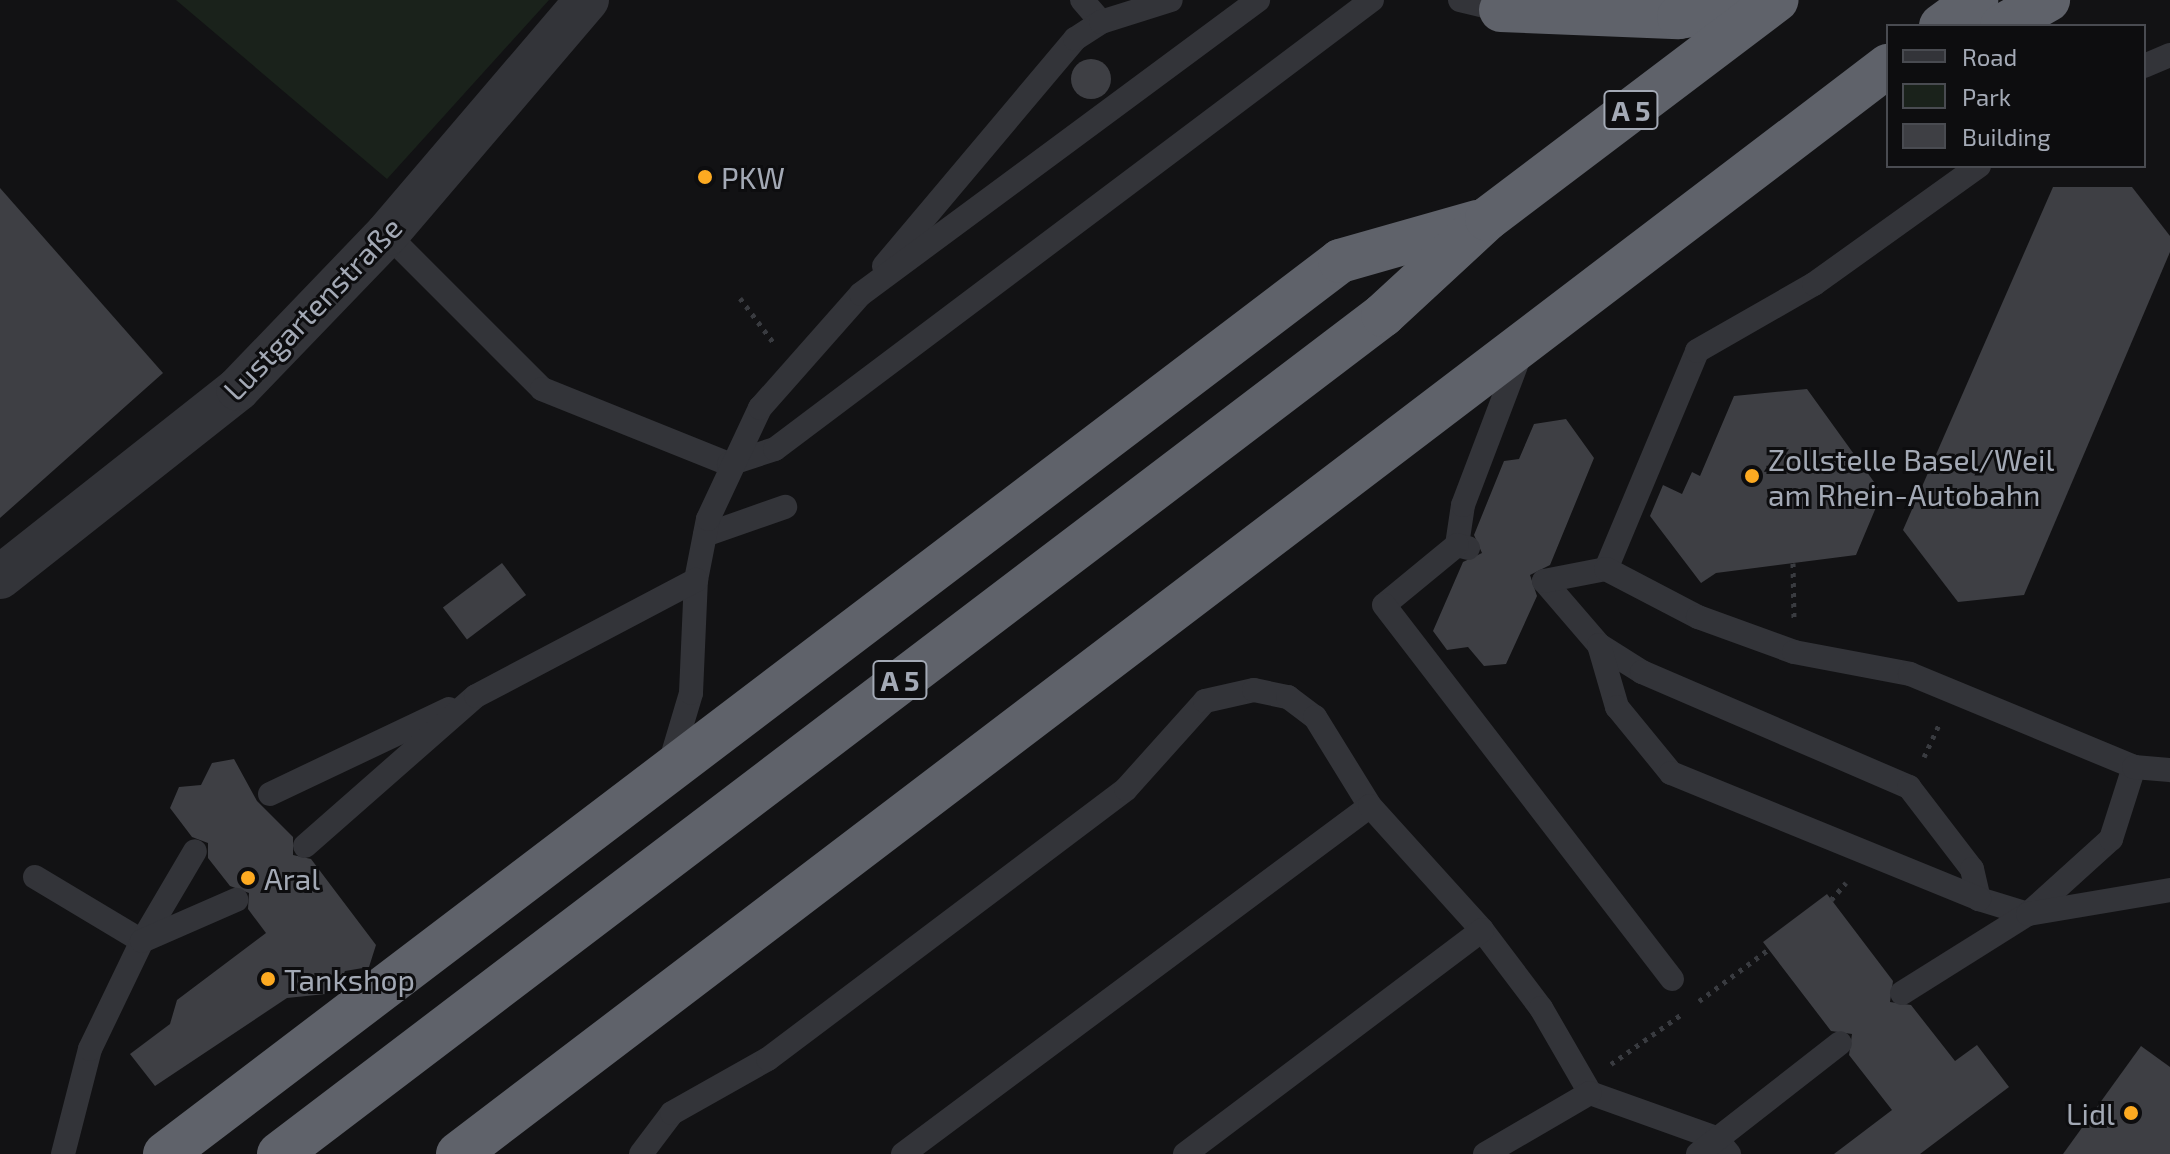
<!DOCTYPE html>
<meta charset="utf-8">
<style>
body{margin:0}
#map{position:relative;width:2170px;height:1154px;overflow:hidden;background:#121214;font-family:"Exo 2",sans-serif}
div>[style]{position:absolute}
.green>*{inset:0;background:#1a221b}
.building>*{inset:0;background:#3e3f44;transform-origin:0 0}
.round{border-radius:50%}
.path>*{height:5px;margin-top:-2.5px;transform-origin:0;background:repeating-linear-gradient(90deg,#393b40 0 4px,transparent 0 10px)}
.lane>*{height:24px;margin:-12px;padding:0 12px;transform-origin:12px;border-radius:12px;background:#333439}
.street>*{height:44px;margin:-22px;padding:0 22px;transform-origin:22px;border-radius:22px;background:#333439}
.highway>*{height:44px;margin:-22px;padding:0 22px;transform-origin:22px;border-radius:22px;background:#5f626a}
.dots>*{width:22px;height:22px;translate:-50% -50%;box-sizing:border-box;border:4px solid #0d0d0f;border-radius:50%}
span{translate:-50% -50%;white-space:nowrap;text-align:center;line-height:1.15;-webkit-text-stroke:6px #0d0d0f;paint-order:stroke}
.shield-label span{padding:2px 6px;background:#0d0d0f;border:2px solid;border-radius:6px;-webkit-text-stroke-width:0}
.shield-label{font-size:28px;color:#a3a9b5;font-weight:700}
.poi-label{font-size:30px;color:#a3a9b5}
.left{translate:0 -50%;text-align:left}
.right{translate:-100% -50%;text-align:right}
.street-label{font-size:30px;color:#a3a9b5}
.legend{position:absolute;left:1886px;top:24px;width:260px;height:144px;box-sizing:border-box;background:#0d0d0f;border:2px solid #494b51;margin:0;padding:10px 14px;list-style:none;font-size:24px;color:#a3a9b5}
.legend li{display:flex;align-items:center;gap:16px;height:40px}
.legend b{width:40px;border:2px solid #494b51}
</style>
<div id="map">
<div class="green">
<div style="clip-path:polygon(176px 0,549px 0,387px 179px)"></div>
</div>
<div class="building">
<div class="round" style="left:1071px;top:59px;width:40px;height:40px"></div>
<div style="clip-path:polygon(2053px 187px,2132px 187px,2170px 236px,2170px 252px,2024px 595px,1958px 602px,1903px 530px)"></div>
<div style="clip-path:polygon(0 188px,163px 373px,0 518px)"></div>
<div style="clip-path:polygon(1807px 389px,1882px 493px,1856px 555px,1716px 573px,1701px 583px,1650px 516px,1663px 485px,1682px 494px,1692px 472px,1700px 476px,1734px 396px)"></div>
<div style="clip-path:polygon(1566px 419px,1594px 458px,1550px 565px,1530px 575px,1537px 596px,1506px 664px,1484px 666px,1468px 647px,1447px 650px,1433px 631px,1463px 562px,1482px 553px,1474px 535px,1504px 461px,1519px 459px,1534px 424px)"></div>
<div style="left:502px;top:563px;width:40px;height:74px;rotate:53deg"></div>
<div style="clip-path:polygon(234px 759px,257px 801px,293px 837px,293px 855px,311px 859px,376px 945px,369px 967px,345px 971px,335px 993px,287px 998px,155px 1086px,130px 1054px,170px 1024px,177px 1000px,266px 933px,248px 909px,249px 893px,230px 886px,208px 858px,208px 843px,192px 837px,170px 808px,179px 787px,201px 785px,212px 763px)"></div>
<div style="clip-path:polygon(1827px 894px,1893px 981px,1890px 1002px,1911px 1005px,1955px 1061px,1977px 1045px,2009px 1087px,1920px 1154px,1834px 1154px,1892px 1110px,1849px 1055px,1852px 1034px,1831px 1031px,1763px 942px)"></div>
<div style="clip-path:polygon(2141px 1046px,2170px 1067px,2170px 1154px,2063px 1154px)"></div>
</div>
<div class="path">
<div style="left:740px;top:298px;width:55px;rotate:53.1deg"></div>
<div style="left:1793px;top:563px;width:55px;rotate:89deg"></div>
<div style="left:1924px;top:757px;width:38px;rotate:-65deg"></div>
<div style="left:1831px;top:900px;width:23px;rotate:-49deg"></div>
<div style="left:1699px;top:1001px;width:87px;rotate:-36.6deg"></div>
<div style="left:1611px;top:1064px;width:87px;rotate:-35.2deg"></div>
</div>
<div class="lane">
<div style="left:1082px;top:0;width:29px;rotate:49deg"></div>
<div style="left:1460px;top:0;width:42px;rotate:13.7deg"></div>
<div style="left:2144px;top:66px;width:28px;rotate:-23deg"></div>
<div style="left:387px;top:234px;width:219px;rotate:45deg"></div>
<div style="left:542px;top:389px;width:201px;rotate:21.9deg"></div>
<div style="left:729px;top:464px;width:48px;rotate:-18.1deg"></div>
<div style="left:775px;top:449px;width:747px;rotate:-36.95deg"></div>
<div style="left:884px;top:266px;width:297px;rotate:-49.9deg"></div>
<div style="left:1075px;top:39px;width:31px;rotate:-33deg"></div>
<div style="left:1101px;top:22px;width:73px;rotate:-17.4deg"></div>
<div style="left:705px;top:535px;width:85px;rotate:-19.3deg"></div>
<div style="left:1457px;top:545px;width:40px;rotate:-81.5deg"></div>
<div style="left:1463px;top:505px;width:166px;rotate:-69.2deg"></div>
<div style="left:1468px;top:548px;width:11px;rotate:-165deg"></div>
<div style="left:1457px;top:545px;width:94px;rotate:140.6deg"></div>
<div style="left:1384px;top:605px;width:472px;rotate:52.4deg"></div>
<div style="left:1606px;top:569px;width:236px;rotate:-67.3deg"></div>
<div style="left:1697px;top:351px;width:135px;rotate:-29.8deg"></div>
<div style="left:1814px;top:284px;width:203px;rotate:-35.6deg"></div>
<div style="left:1544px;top:581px;width:84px;rotate:49.3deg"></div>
<div style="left:1599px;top:645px;width:51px;rotate:32.1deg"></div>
<div style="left:1642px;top:672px;width:291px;rotate:23.3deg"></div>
<div style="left:1909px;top:787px;width:103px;rotate:52.5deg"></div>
<div style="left:1972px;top:869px;width:31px;rotate:77deg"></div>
<div style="left:1979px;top:899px;width:51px;rotate:17deg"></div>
<div style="left:2028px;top:914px;width:112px;rotate:-42.1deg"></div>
<div style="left:2111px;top:839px;width:76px;rotate:-72.3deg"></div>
<div style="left:1544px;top:581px;width:63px;rotate:-11deg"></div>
<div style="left:1606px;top:569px;width:104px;rotate:27.6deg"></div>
<div style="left:1698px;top:617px;width:102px;rotate:20deg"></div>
<div style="left:1794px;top:652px;width:118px;rotate:10.7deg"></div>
<div style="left:1910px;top:674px;width:243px;rotate:22.5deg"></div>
<div style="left:2134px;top:767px;width:36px;rotate:5deg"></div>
<div style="left:1599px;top:645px;width:65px;rotate:73.8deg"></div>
<div style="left:1617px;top:707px;width:85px;rotate:50.7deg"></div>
<div style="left:1671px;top:773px;width:333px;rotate:22.2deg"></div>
<div style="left:669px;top:767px;width:77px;rotate:-73.4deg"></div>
<div style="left:691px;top:693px;width:113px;rotate:-87.5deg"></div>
<div style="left:696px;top:580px;width:62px;rotate:-78.9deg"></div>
<div style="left:708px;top:519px;width:123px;rotate:-64.9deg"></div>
<div style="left:760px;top:408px;width:152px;rotate:-48.5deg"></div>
<div style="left:861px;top:294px;width:494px;rotate:-36.5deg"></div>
<div style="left:270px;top:794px;width:198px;rotate:-25.4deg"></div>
<div style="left:305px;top:846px;width:227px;rotate:-41.3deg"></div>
<div style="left:476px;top:696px;width:249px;rotate:-27.8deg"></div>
<div style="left:35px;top:877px;width:125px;rotate:30.9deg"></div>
<div style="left:142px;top:941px;width:104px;rotate:-59.5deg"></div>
<div style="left:1902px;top:993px;width:149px;rotate:-32.1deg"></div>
<div style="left:2028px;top:914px;width:144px;rotate:-9.6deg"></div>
<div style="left:63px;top:1154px;width:108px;rotate:-75.6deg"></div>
<div style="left:90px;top:1049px;width:120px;rotate:-64.3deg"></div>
<div style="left:142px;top:941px;width:103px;rotate:-23.6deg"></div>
<div style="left:641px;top:1154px;width:51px;rotate:-52.9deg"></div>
<div style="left:672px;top:1113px;width:110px;rotate:-29.4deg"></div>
<div style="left:768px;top:1059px;width:448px;rotate:-37deg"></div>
<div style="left:1126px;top:789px;width:118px;rotate:-48.1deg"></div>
<div style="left:1205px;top:701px;width:50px;rotate:-12.7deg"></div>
<div style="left:1254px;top:690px;width:35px;rotate:12deg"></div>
<div style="left:1288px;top:697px;width:34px;rotate:37deg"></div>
<div style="left:1315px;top:717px;width:105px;rotate:58.3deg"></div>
<div style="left:903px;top:1154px;width:582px;rotate:-36.69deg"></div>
<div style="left:1370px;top:806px;width:167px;rotate:47.9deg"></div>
<div style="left:1482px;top:930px;width:98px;rotate:52.9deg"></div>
<div style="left:1541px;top:1008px;width:98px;rotate:60deg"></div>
<div style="left:1590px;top:1093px;width:134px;rotate:19.7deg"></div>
<div style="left:1716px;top:1138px;width:21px;rotate:51deg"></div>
<div style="left:1185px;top:1154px;width:372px;rotate:-37deg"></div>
<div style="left:1485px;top:1154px;width:121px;rotate:-30.2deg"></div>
<div style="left:1698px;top:1154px;width:180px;rotate:-38deg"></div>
</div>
<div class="street">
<div style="left:0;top:577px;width:303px;rotate:-38.3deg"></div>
<div style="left:238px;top:389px;width:215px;rotate:-46.1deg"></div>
<div style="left:387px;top:234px;width:308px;rotate:-49.5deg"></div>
</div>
<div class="highway">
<div style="left:1501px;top:10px;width:178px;rotate:2.3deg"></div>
<div style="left:1679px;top:17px;width:91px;rotate:-8.8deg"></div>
<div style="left:1941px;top:26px;width:44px;rotate:-36.6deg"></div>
<div style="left:2002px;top:26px;width:53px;rotate:-29.5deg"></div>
<div style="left:165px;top:1154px;width:1476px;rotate:-37.23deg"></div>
<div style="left:1340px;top:261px;width:142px;rotate:-15.9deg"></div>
<div style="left:279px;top:1154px;width:1387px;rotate:-37.23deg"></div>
<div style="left:1383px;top:315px;width:142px;rotate:-42.7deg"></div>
<div style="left:1487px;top:219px;width:363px;rotate:-37.1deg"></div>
<div style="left:458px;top:1154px;width:1797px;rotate:-37.27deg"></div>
</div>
<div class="dots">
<div style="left:705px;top:177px;background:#fdaa21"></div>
<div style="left:1752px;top:476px;background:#fdaa21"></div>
<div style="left:248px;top:878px;background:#fdaa21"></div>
<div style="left:268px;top:979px;background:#fdaa21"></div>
<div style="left:2131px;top:1113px;background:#fdaa21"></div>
</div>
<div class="shield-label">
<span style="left:1631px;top:110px">A 5</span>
<span style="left:900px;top:680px">A 5</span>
</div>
<div class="poi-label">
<span class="left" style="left:721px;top:177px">PKW</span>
<span class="left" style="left:1768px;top:476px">Zollstelle Basel/Weil<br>am Rhein-Autobahn</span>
<span class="left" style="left:264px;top:878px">Aral</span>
<span class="left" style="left:284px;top:979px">Tankshop</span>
<span class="right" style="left:2115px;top:1113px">Lidl</span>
</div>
<div class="street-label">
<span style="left:312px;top:308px;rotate:-46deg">Lustgartenstraße</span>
</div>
<ul class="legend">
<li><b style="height:10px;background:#333439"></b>Road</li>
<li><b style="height:22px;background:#1a221b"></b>Park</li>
<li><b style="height:22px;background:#3e3f44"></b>Building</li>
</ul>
</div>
